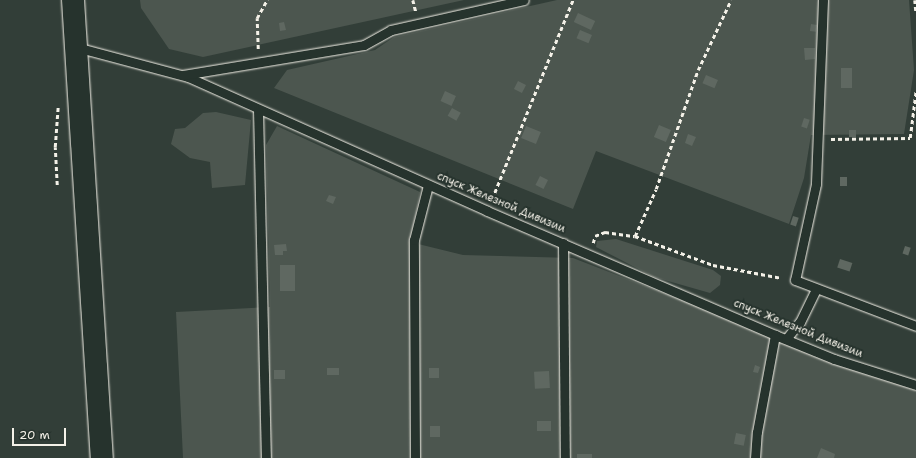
<!DOCTYPE html>
<meta charset="utf-8">
<style>
body{margin:0}
#map{position:relative;width:916px;height:458px;overflow:hidden;background:#323e38;font-family:"Shantell Sans",sans-serif}
div>[style]{position:absolute}
.green>*{inset:0;background:#4c564f}
.building>*{inset:0;background:#5f6861;transform-origin:0 0}
.path>*{height:2.5px;margin-top:-1.25px;transform-origin:0;background:repeating-linear-gradient(90deg,#f4f1e8 0 4px,transparent 0 7px)}
.roads{filter:drop-shadow(0 0 1px #f4f1e8) drop-shadow(0 0 1px #f4f1e8)}
.service>*{height:9px;margin:-4.5px;padding:0 4.5px;transform-origin:4.5px;border-radius:4.5px;background:#26332d}
.tertiary>*{height:22px;margin:-11px;padding:0 11px;transform-origin:11px;border-radius:11px;background:#26332d}
span{translate:-50% -50%;white-space:nowrap;text-align:center;line-height:1.15;-webkit-text-stroke:4px #26332d;paint-order:stroke}
.street-label{font-size:11px;color:#f4f1e8}
.scale{position:absolute;left:12px;top:428px;width:54px;height:18px;box-sizing:border-box;border:2px solid #f4f1e8;border-top:0;padding-left:5px;font-size:12px;line-height:14px;white-space:nowrap;color:#f4f1e8;-webkit-text-stroke:3px #26332d;paint-order:stroke}
</style>
<div id="map">
<div class="green">
<div style="clip-path:polygon(140px 0,464px 0,203px 57px,169px 49px,141px 8px)"></div>
<div style="clip-path:polygon(557px 0,909px 0,914px 70px,904px 134px,811px 135px,804px 178px,789px 224px,596px 151px,573px 209px,274px 88px,287px 70px,375px 50px,394px 37px)"></div>
<div style="clip-path:polygon(216px 112px,251px 120px,245px 185px,212px 188px,210px 162px,190px 158px,171px 144px,175px 129px,185px 128px,203px 113px)"></div>
<div style="clip-path:polygon(277px 126px,420px 192px,410px 242px,463px 255px,573px 258px,916px 391px,916px 458px,183px 458px,176px 312px,270px 307px,266px 145px)"></div>
<div style="clip-path:polygon(616px 239px,713px 270px,721px 276px,720px 285px,710px 293px,654px 277px,596px 247px,597px 241px)"></div>
</div>
<div class="building">
<div style="left:578px;top:13px;width:19px;height:10px;rotate:25deg"></div>
<div style="clip-path:polygon(284px 22px,286px 30px,280px 31px,279px 23px)"></div>
<div style="left:811px;top:24px;width:6px;height:7px;rotate:9deg"></div>
<div style="left:580px;top:30px;width:13px;height:9px;rotate:23deg"></div>
<div style="clip-path:polygon(804px 48px,815px 48px,815px 59px,805px 60px)"></div>
<div style="left:841px;top:68px;width:11px;height:20px"></div>
<div style="left:706px;top:75px;width:13px;height:9px;rotate:23deg"></div>
<div style="left:518px;top:81px;width:9px;height:9px;rotate:27deg"></div>
<div style="left:445px;top:91px;width:12px;height:11px;rotate:24deg"></div>
<div style="left:452px;top:108px;width:10px;height:9px;rotate:29deg"></div>
<div style="left:804px;top:118px;width:6px;height:9px;rotate:18deg"></div>
<div style="left:659px;top:125px;width:13px;height:13px;rotate:23deg"></div>
<div style="left:526px;top:126px;width:16px;height:13px;rotate:22deg"></div>
<div style="left:849px;top:130px;width:7px;height:7px"></div>
<div style="clip-path:polygon(688px 134px,696px 137px,692px 146px,685px 143px)"></div>
<div style="left:540px;top:176px;width:9px;height:10px;rotate:27deg"></div>
<div style="left:840px;top:177px;width:7px;height:9px"></div>
<div style="clip-path:polygon(329px 195px,336px 197px,333px 204px,326px 201px)"></div>
<div style="left:793px;top:216px;width:6px;height:9px;rotate:18deg"></div>
<div style="clip-path:polygon(286px 244px,287px 251px,283px 251px,283px 255px,275px 255px,274px 245px)"></div>
<div style="left:905px;top:246px;width:6px;height:8px;rotate:18deg"></div>
<div style="left:840px;top:259px;width:13px;height:9px;rotate:18deg"></div>
<div style="left:280px;top:265px;width:15px;height:26px"></div>
<div style="clip-path:polygon(755px 365px,760px 367px,758px 373px,753px 372px)"></div>
<div style="left:327px;top:368px;width:12px;height:7px"></div>
<div style="left:429px;top:368px;width:10px;height:10px"></div>
<div style="left:274px;top:370px;width:11px;height:9px"></div>
<div style="left:549px;top:371px;width:17px;height:15px;rotate:87deg"></div>
<div style="left:551px;top:421px;width:10px;height:14px;rotate:90deg"></div>
<div style="left:430px;top:426px;width:10px;height:11px"></div>
<div style="left:736px;top:433px;width:10px;height:11px;rotate:11deg"></div>
<div style="clip-path:polygon(821px 448px,835px 454px,834px 458px,817px 458px)"></div>
<div style="left:577px;top:454px;width:15px;height:4px"></div>
</div>
<div class="path">
<div style="left:413px;top:0;width:12px;rotate:76deg"></div>
<div style="left:915px;top:0;width:11px;rotate:85deg"></div>
<div style="left:258px;top:49px;width:31px;rotate:-92deg"></div>
<div style="left:257px;top:18px;width:21px;rotate:-61deg"></div>
<div style="left:831px;top:139px;width:79px;rotate:-0.7deg"></div>
<div style="left:910px;top:138px;width:48px;rotate:-82.9deg"></div>
<div style="left:57px;top:185px;width:38px;rotate:-93deg"></div>
<div style="left:55px;top:147px;width:41px;rotate:-85.8deg"></div>
<div style="left:492px;top:199px;width:215px;rotate:-67.9deg"></div>
<div style="left:635px;top:236px;width:83px;rotate:20.4deg"></div>
<div style="left:713px;top:265px;width:70px;rotate:10.7deg"></div>
<div style="left:593px;top:243px;width:7px;rotate:-74deg"></div>
<div style="left:595px;top:236px;width:11px;rotate:-22deg"></div>
<div style="left:605px;top:232px;width:30px;rotate:8deg"></div>
<div style="left:635px;top:236px;width:51px;rotate:-65.9deg"></div>
<div style="left:656px;top:189px;width:126px;rotate:-70.6deg"></div>
<div style="left:698px;top:70px;width:77px;rotate:-64.8deg"></div>
</div>
<div class="roads">
<div class="service">
<div style="left:823px;top:0;width:184px;rotate:92.2deg"></div>
<div style="left:816px;top:184px;width:98px;rotate:102.3deg"></div>
<div style="left:795px;top:280px;width:129px;rotate:20.8deg"></div>
<div style="left:76px;top:47px;width:116px;rotate:15deg"></div>
<div style="left:188px;top:77px;width:328px;rotate:24.1deg"></div>
<div style="left:487px;top:211px;width:314px;rotate:23.3deg"></div>
<div style="left:775px;top:335px;width:64px;rotate:22.1deg"></div>
<div style="left:834px;top:359px;width:86px;rotate:17.6deg"></div>
<div style="left:183px;top:75px;width:183px;rotate:-9.4deg"></div>
<div style="left:364px;top:45px;width:31px;rotate:-29deg"></div>
<div style="left:391px;top:30px;width:136px;rotate:-12.7deg"></div>
<div style="left:258px;top:110px;width:348px;rotate:88.7deg"></div>
<div style="left:563px;top:243px;width:215px;rotate:89.5deg"></div>
<div style="left:786px;top:339px;width:22px;rotate:-51deg"></div>
<div style="left:800px;top:322px;width:37px;rotate:-64deg"></div>
<div style="left:415px;top:458px;width:218px;rotate:-90.3deg"></div>
<div style="left:414px;top:240px;width:57px;rotate:-75.7deg"></div>
<div style="left:755px;top:458px;width:26px;rotate:-86deg"></div>
<div style="left:757px;top:432px;width:99px;rotate:-79.5deg"></div>
</div>
<div class="tertiary">
<div style="left:73px;top:0;width:459px;rotate:86.4deg"></div>
</div>
</div>
<div class="street-label">
<span style="left:501px;top:203px;rotate:23deg">спуск Железной Дивизии</span>
<span style="left:798px;top:329px;rotate:22deg">спуск Железной Дивизии</span>
</div>
<div class="scale">20 m</div>
</div>
